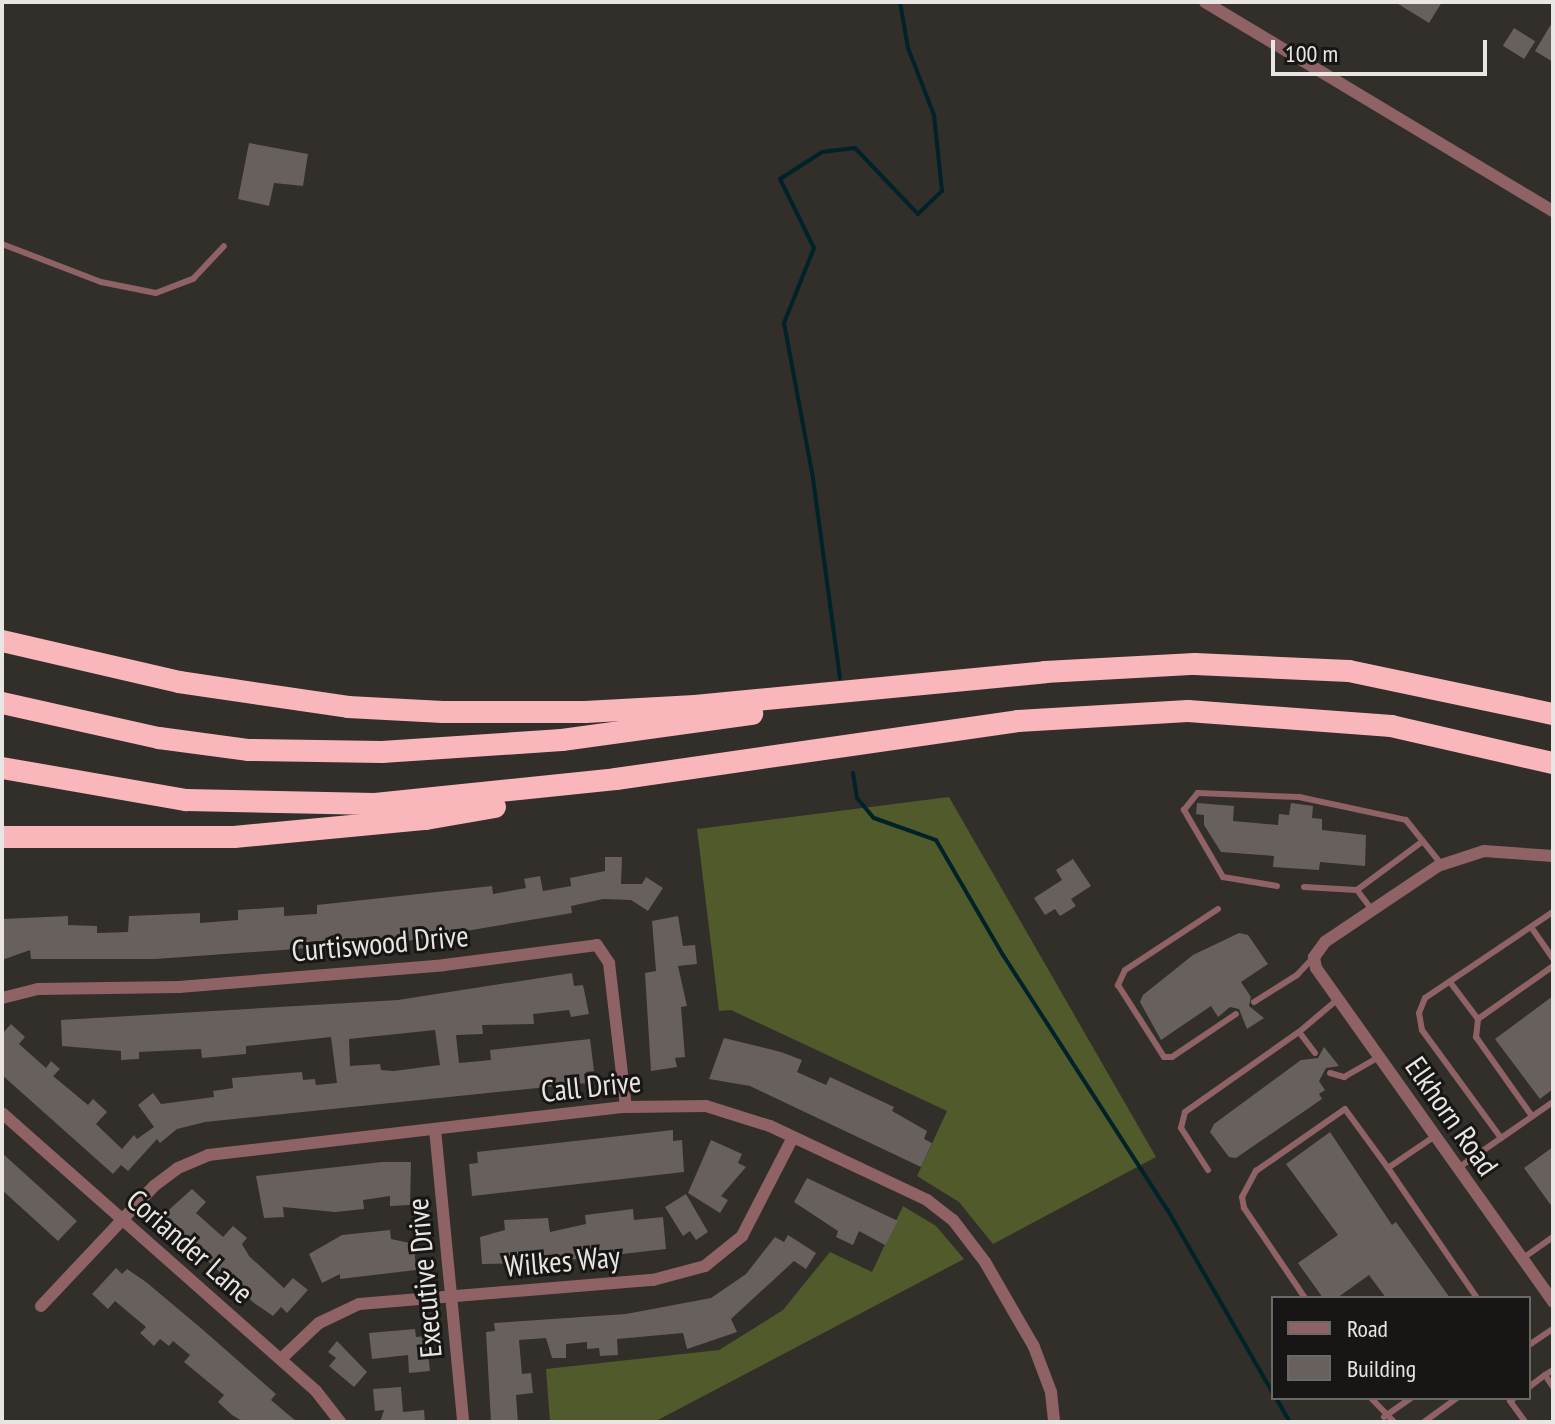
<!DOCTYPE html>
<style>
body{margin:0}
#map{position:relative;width:1555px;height:1424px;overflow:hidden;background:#322e29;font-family:"PT Sans Narrow",sans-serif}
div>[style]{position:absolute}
.forest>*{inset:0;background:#515a2a}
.stream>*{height:4px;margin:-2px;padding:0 2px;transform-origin:2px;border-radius:2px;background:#002229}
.building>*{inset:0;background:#67605c;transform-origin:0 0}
.service>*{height:6px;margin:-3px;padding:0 3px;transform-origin:3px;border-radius:3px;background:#8f6266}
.minor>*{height:12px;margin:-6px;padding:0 6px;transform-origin:6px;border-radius:6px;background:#8f6266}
.motorway>*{height:22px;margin:-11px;padding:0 11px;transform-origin:11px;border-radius:11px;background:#f9b6bb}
span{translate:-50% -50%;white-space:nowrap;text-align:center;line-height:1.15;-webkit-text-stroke:6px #181614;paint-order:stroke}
.street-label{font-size:30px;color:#e8e5e2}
.frame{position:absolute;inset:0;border:4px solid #e8e5e2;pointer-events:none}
.legend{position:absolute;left:1271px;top:1296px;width:260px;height:104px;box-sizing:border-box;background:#181614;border:2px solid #6b6966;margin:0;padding:10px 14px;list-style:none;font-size:24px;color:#e8e5e2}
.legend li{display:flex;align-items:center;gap:16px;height:40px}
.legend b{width:40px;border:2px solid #6b6966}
.scale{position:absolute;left:1271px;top:40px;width:216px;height:36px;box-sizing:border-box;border:4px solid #e8e5e2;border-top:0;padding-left:10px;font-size:24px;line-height:28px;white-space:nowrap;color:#e8e5e2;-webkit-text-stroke:6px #181614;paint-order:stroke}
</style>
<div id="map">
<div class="forest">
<div style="clip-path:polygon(949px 797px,1156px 1157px,993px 1244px,959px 1202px,917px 1176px,947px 1111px,731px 1010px,719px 1011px,697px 829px)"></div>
<div style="clip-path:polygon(903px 1206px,936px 1226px,964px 1259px,654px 1422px,550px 1422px,546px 1369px,719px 1350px,783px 1310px,830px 1252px,872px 1272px)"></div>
</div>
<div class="stream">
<div style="left:840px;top:678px;width:202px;rotate:-97.7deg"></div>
<div style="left:813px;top:478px;width:158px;rotate:-100.6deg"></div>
<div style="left:784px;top:323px;width:81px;rotate:-68.2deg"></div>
<div style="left:814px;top:248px;width:77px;rotate:-116.2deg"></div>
<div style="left:780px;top:179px;width:50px;rotate:-32.7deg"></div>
<div style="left:822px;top:152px;width:33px;rotate:-7deg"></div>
<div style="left:855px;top:148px;width:91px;rotate:46.3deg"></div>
<div style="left:918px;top:214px;width:33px;rotate:-44deg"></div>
<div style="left:942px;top:191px;width:76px;rotate:-96deg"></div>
<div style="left:934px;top:115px;width:72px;rotate:-111.2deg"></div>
<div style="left:908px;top:48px;width:47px;rotate:-99.9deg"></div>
<div style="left:853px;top:773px;width:25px;rotate:81deg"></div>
<div style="left:857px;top:798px;width:26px;rotate:50deg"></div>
<div style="left:874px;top:818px;width:66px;rotate:19.5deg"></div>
<div style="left:936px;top:840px;width:133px;rotate:59.8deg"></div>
<div style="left:1003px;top:955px;width:302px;rotate:57.2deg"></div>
<div style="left:1167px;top:1209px;width:212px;rotate:60.1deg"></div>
<div style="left:1276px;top:1398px;width:28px;rotate:60deg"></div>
</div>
<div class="building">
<div style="clip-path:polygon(1395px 2px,1442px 2px,1429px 23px)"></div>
<div style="clip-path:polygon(1553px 21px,1553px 62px,1535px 51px)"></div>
<div style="left:1514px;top:28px;width:25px;height:21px;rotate:32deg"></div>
<div style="clip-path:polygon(249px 143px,308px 154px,303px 186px,274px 183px,269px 206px,238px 199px)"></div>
<div style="clip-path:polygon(1291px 803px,1313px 806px,1312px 818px,1322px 819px,1322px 830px,1366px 835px,1365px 866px,1320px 862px,1319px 870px,1273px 867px,1274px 856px,1221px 852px,1204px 825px,1204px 815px,1196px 814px,1197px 803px,1234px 806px,1233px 821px,1278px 825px,1279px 814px,1289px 815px)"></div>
<div style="clip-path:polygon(605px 857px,622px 857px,621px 884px,642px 884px,646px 877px,663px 888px,648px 911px,631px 900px,603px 899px,571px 906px,572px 913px,407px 941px,155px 959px,31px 959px,30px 950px,2px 960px,2px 919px,68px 916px,68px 925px,97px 926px,97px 933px,128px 932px,129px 916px,200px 913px,200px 923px,238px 920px,238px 910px,284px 907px,284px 916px,317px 914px,317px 905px,492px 886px,493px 894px,526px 888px,524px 879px,540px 876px,543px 891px,571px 886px,570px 878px,605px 871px)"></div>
<div style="clip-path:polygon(1073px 859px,1091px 886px,1071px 899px,1076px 906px,1060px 916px,1055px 909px,1045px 915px,1034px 898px,1062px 880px,1056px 870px)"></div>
<div style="clip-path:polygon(678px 916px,683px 946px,695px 945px,697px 964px,678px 966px,687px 1006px,681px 1007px,685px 1057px,675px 1058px,677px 1067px,651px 1071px,645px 973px,656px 971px,652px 921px)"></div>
<div style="clip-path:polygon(1239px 933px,1248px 935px,1268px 964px,1241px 982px,1251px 997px,1249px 1006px,1264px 1018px,1247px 1029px,1239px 1009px,1230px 1007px,1218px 1017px,1211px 1006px,1161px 1040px,1140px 1002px,1143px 995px,1193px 955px)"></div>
<div style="clip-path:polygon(evenodd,572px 973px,574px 986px,583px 985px,589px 1014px,571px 1017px,569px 1010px,533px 1014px,534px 1024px,482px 1025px,483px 1034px,456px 1035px,459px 1063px,491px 1060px,490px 1050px,590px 1039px,594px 1071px,586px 1072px,587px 1083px,205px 1122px,177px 1129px,160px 1143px,157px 1139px,128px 1171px,121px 1165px,113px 1174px,2px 1075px,2px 1034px,11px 1024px,25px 1037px,19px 1044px,46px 1068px,51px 1061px,60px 1069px,53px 1076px,88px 1105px,93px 1099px,107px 1112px,96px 1124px,122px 1149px,134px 1135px,137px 1139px,154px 1127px,138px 1105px,153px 1093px,161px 1104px,214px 1097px,213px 1091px,233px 1088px,232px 1078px,302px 1072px,303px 1080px,315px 1079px,316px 1085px,337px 1083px,331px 1037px,246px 1046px,246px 1054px,202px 1058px,201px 1049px,139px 1052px,139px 1059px,121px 1060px,121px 1051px,62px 1046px,61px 1020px,398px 1000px,572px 973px,435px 1030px,440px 1065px,394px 1071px,381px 1070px,380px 1064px,350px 1066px,349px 1039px,435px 1030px)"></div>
<div style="clip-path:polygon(1553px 996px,1553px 1089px,1540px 1099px,1495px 1039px)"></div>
<div style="clip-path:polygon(724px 1038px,781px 1052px,802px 1060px,797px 1072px,826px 1085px,830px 1077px,894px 1107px,892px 1111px,927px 1131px,924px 1139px,932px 1143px,921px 1167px,750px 1086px,709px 1079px)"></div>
<div style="clip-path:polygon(1324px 1047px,1339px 1066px,1326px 1068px,1319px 1081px,1325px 1090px,1319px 1094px,1322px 1099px,1236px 1158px,1229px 1157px,1210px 1132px,1214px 1124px,1301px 1060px,1318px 1058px)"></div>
<div style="clip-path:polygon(673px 1130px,673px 1141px,682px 1140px,684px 1172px,472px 1196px,469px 1164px,478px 1163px,477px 1152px)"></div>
<div style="clip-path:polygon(1330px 1132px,1392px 1225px,1396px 1222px,1450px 1298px,1386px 1298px,1369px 1275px,1337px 1298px,1323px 1298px,1298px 1263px,1338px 1235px,1286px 1164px)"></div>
<div style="clip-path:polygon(711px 1140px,742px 1154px,738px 1163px,746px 1167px,721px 1196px,728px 1200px,720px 1213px,688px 1193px)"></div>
<div style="clip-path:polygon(1553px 1147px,1553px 1208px,1524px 1168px)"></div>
<div style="clip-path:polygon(2px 1153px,77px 1221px,58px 1241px,2px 1190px)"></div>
<div style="clip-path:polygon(382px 1162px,411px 1162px,410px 1205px,390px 1206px,390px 1196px,363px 1200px,364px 1209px,335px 1212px,283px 1207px,284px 1217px,264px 1218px,256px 1176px)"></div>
<div style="clip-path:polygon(807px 1178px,898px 1221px,885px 1245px,859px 1231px,853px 1245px,836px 1237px,838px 1231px,794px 1202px)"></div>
<div style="clip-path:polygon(192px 1189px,206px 1202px,196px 1213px,223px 1237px,233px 1226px,247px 1238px,242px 1244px,249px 1256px,284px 1288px,293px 1278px,308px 1290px,287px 1313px,281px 1307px,273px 1316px,254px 1303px,160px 1218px)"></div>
<div style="clip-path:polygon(686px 1194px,708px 1232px,696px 1240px,690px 1231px,683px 1236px,665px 1207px)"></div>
<div style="clip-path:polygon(633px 1209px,634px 1220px,663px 1217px,666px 1249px,543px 1263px,482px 1264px,480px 1237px,505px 1230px,504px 1220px,548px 1218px,550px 1232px,586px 1224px,585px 1215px)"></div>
<div style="clip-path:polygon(390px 1230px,391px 1239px,414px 1244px,416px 1270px,340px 1279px,340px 1274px,322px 1283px,309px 1254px,342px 1235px)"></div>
<div style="clip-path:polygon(788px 1235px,816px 1253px,806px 1269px,794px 1261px,731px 1319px,737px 1332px,687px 1349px,683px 1333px,617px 1339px,618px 1355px,600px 1356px,599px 1348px,587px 1349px,587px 1342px,566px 1344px,566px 1358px,552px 1358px,546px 1338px,519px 1340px,522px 1374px,531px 1373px,533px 1393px,516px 1395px,518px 1422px,491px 1422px,486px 1332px,495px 1331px,494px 1323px,626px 1314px,711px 1298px,746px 1274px,775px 1237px,784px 1242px)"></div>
<div style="clip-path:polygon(116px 1268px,122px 1274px,127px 1269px,146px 1282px,202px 1329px,276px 1394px,271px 1400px,297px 1422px,244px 1422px,232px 1415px,218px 1402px,224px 1395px,184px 1362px,190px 1355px,173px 1341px,169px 1346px,160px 1339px,154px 1346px,140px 1333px,146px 1327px,115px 1301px,108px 1309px,92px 1294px)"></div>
<div style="clip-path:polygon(415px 1329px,416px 1337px,426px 1336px,430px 1371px,409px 1373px,408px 1355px,372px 1359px,369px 1333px)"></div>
<div style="clip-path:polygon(337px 1341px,367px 1372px,354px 1387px,329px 1366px,336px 1358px,328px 1352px)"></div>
<div style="clip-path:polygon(401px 1387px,403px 1412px,424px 1410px,425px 1422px,380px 1422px,384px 1410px,375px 1411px,373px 1389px)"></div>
</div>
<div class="service">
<div style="left:2px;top:244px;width:106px;rotate:21deg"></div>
<div style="left:101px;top:282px;width:56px;rotate:11.3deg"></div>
<div style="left:156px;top:293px;width:40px;rotate:-21deg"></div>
<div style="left:193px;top:279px;width:45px;rotate:-46.8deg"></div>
<div style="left:1277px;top:886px;width:55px;rotate:-170.5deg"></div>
<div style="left:1223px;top:877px;width:78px;rotate:-120.2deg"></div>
<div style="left:1184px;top:810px;width:22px;rotate:-51deg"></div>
<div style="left:1198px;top:793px;width:101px;rotate:2.3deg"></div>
<div style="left:1299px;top:797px;width:109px;rotate:12.1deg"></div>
<div style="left:1406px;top:820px;width:58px;rotate:51.3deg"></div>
<div style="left:1304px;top:887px;width:53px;rotate:3.2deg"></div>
<div style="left:1357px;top:890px;width:25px;rotate:53deg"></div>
<div style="left:1357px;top:890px;width:82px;rotate:-36.6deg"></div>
<div style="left:1218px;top:909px;width:111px;rotate:146.7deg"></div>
<div style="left:1125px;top:970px;width:17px;rotate:115deg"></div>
<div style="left:1118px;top:985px;width:85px;rotate:57.4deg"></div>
<div style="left:1164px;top:1057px;width:8px"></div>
<div style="left:1172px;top:1057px;width:77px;rotate:-33.9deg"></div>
<div style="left:1531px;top:927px;width:39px;rotate:55deg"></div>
<div style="left:1450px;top:982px;width:46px;rotate:52.9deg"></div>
<div style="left:1478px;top:1019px;width:92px;rotate:-35.2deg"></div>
<div style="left:1254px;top:1002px;width:51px;rotate:-32.1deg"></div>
<div style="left:1297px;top:975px;width:25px;rotate:-47deg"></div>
<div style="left:1478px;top:1019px;width:18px;rotate:96deg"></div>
<div style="left:1476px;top:1037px;width:97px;rotate:54.7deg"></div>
<div style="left:1315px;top:1053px;width:26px;rotate:-127deg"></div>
<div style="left:1299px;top:1032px;width:51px;rotate:-40.2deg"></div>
<div style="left:1330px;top:1073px;width:15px;rotate:16deg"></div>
<div style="left:1344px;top:1077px;width:40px;rotate:-29.7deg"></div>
<div style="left:1435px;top:1136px;width:57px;rotate:145.8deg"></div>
<div style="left:1388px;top:1168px;width:158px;rotate:55.6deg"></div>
<div style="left:1501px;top:1138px;width:134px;rotate:-126.2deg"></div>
<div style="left:1422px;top:1030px;width:17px;rotate:-100deg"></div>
<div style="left:1419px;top:1013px;width:16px;rotate:-68deg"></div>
<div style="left:1425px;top:998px;width:154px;rotate:-33.9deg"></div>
<div style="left:1458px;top:1168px;width:116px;rotate:-34.8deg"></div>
<div style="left:1208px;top:1170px;width:50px;rotate:-122.7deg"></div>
<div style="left:1181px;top:1128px;width:16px;rotate:-76deg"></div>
<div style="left:1185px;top:1112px;width:139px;rotate:-35.1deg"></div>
<div style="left:1523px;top:1258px;width:37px;rotate:-35deg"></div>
<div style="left:1305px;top:1298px;width:109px;rotate:-124.1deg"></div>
<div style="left:1244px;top:1208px;width:11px;rotate:-100deg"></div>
<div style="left:1242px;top:1197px;width:30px;rotate:-62deg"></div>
<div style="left:1256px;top:1171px;width:108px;rotate:-34.9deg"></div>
<div style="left:1345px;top:1109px;width:73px;rotate:53.9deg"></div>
<div style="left:1529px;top:1345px;width:29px;rotate:-34deg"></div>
<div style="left:1553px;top:1370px;width:9px;rotate:148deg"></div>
<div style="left:1545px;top:1375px;width:14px;rotate:56deg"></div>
<div style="left:1529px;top:1387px;width:20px;rotate:-37deg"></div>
<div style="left:1371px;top:1398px;width:33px;rotate:46deg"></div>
<div style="left:1514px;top:1398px;width:5px;rotate:143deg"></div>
<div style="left:1510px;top:1401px;width:26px;rotate:54deg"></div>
<div style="left:1384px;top:1417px;width:33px;rotate:-35deg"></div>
<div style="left:1424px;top:1422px;width:41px;rotate:-36deg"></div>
</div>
<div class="minor">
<div style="left:1205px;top:2px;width:406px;rotate:31deg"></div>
<div style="left:1553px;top:856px;width:69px;rotate:-175.9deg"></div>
<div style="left:1484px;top:851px;width:48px;rotate:161.9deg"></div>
<div style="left:1438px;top:866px;width:136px;rotate:146.1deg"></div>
<div style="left:1325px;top:942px;width:19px;rotate:126deg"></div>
<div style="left:1314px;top:957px;width:11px;rotate:80deg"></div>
<div style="left:1316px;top:968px;width:410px;rotate:54.6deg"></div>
<div style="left:2px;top:998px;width:37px;rotate:-14deg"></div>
<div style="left:38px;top:989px;width:141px;rotate:-0.8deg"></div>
<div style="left:179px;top:987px;width:266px;rotate:-4.7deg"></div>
<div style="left:444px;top:965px;width:154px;rotate:-7.4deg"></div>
<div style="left:597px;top:945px;width:22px;rotate:56deg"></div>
<div style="left:609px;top:963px;width:145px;rotate:83.3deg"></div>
<div style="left:2px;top:1113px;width:419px;rotate:41.5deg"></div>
<div style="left:316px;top:1391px;width:39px;rotate:52deg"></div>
<div style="left:435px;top:1129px;width:294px;rotate:84.5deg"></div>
<div style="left:41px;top:1306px;width:165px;rotate:-46.7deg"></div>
<div style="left:154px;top:1186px;width:30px;rotate:-37deg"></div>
<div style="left:178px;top:1168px;width:33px;rotate:-23deg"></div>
<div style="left:208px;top:1155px;width:421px;rotate:-6.6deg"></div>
<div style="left:626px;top:1107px;width:80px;rotate:-0.7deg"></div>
<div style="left:706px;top:1106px;width:67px;rotate:17.4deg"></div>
<div style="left:770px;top:1126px;width:174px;rotate:25.2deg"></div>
<div style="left:927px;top:1200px;width:33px;rotate:38deg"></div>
<div style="left:953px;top:1220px;width:53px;rotate:52.7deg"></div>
<div style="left:985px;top:1262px;width:98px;rotate:60deg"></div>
<div style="left:1034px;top:1347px;width:48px;rotate:69.3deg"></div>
<div style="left:1051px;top:1392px;width:30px;rotate:84deg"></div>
<div style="left:281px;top:1359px;width:52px;rotate:-43.5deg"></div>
<div style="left:319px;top:1323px;width:44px;rotate:-25.4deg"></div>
<div style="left:359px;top:1304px;width:295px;rotate:-4.7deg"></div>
<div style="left:653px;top:1280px;width:54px;rotate:-15.1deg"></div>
<div style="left:705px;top:1266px;width:48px;rotate:-39deg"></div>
<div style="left:742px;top:1236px;width:111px;rotate:-62.7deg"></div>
</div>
<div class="motorway">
<div style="left:2px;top:641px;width:182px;rotate:13deg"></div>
<div style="left:179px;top:682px;width:171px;rotate:8.4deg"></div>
<div style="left:348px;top:707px;width:95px;rotate:3deg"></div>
<div style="left:443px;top:712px;width:142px"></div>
<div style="left:585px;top:712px;width:110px;rotate:-3.1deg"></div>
<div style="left:695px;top:706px;width:352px;rotate:-5.5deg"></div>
<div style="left:1045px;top:672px;width:150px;rotate:-3.1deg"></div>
<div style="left:1195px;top:664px;width:154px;rotate:2.6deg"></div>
<div style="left:1349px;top:671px;width:208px;rotate:11.9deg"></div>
<div style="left:2px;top:703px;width:161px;rotate:12.6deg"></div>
<div style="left:159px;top:738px;width:91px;rotate:7.6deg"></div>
<div style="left:249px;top:750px;width:133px;rotate:0.9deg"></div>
<div style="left:382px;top:752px;width:180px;rotate:-3.8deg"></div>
<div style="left:562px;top:740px;width:192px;rotate:-7.8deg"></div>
<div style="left:2px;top:768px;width:187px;rotate:9.9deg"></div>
<div style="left:186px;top:800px;width:189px;rotate:1.2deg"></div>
<div style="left:375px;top:804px;width:242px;rotate:-5.9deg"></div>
<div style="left:616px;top:779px;width:406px;rotate:-8.2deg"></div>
<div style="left:1018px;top:721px;width:170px;rotate:-3.4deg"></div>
<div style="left:1188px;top:711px;width:204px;rotate:4.2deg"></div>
<div style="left:1391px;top:726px;width:166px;rotate:12.9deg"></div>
<div style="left:2px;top:837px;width:232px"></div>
<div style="left:234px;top:837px;width:193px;rotate:-5.4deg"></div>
<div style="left:426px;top:819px;width:70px;rotate:-9.9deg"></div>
</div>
<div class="street-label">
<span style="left:380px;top:943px;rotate:-5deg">Curtiswood Drive</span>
<span style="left:591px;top:1086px;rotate:-6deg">Call Drive</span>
<span style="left:1452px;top:1116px;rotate:55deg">Elkhorn Road</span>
<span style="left:190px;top:1246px;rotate:41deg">Coriander Lane</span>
<span style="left:562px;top:1261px;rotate:-5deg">Wilkes Way</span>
<span style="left:424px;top:1278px;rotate:-95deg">Executive Drive</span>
</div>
<div class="frame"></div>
<ul class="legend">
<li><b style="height:10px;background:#8f6266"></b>Road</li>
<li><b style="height:22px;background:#67605c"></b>Building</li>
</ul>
<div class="scale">100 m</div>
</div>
